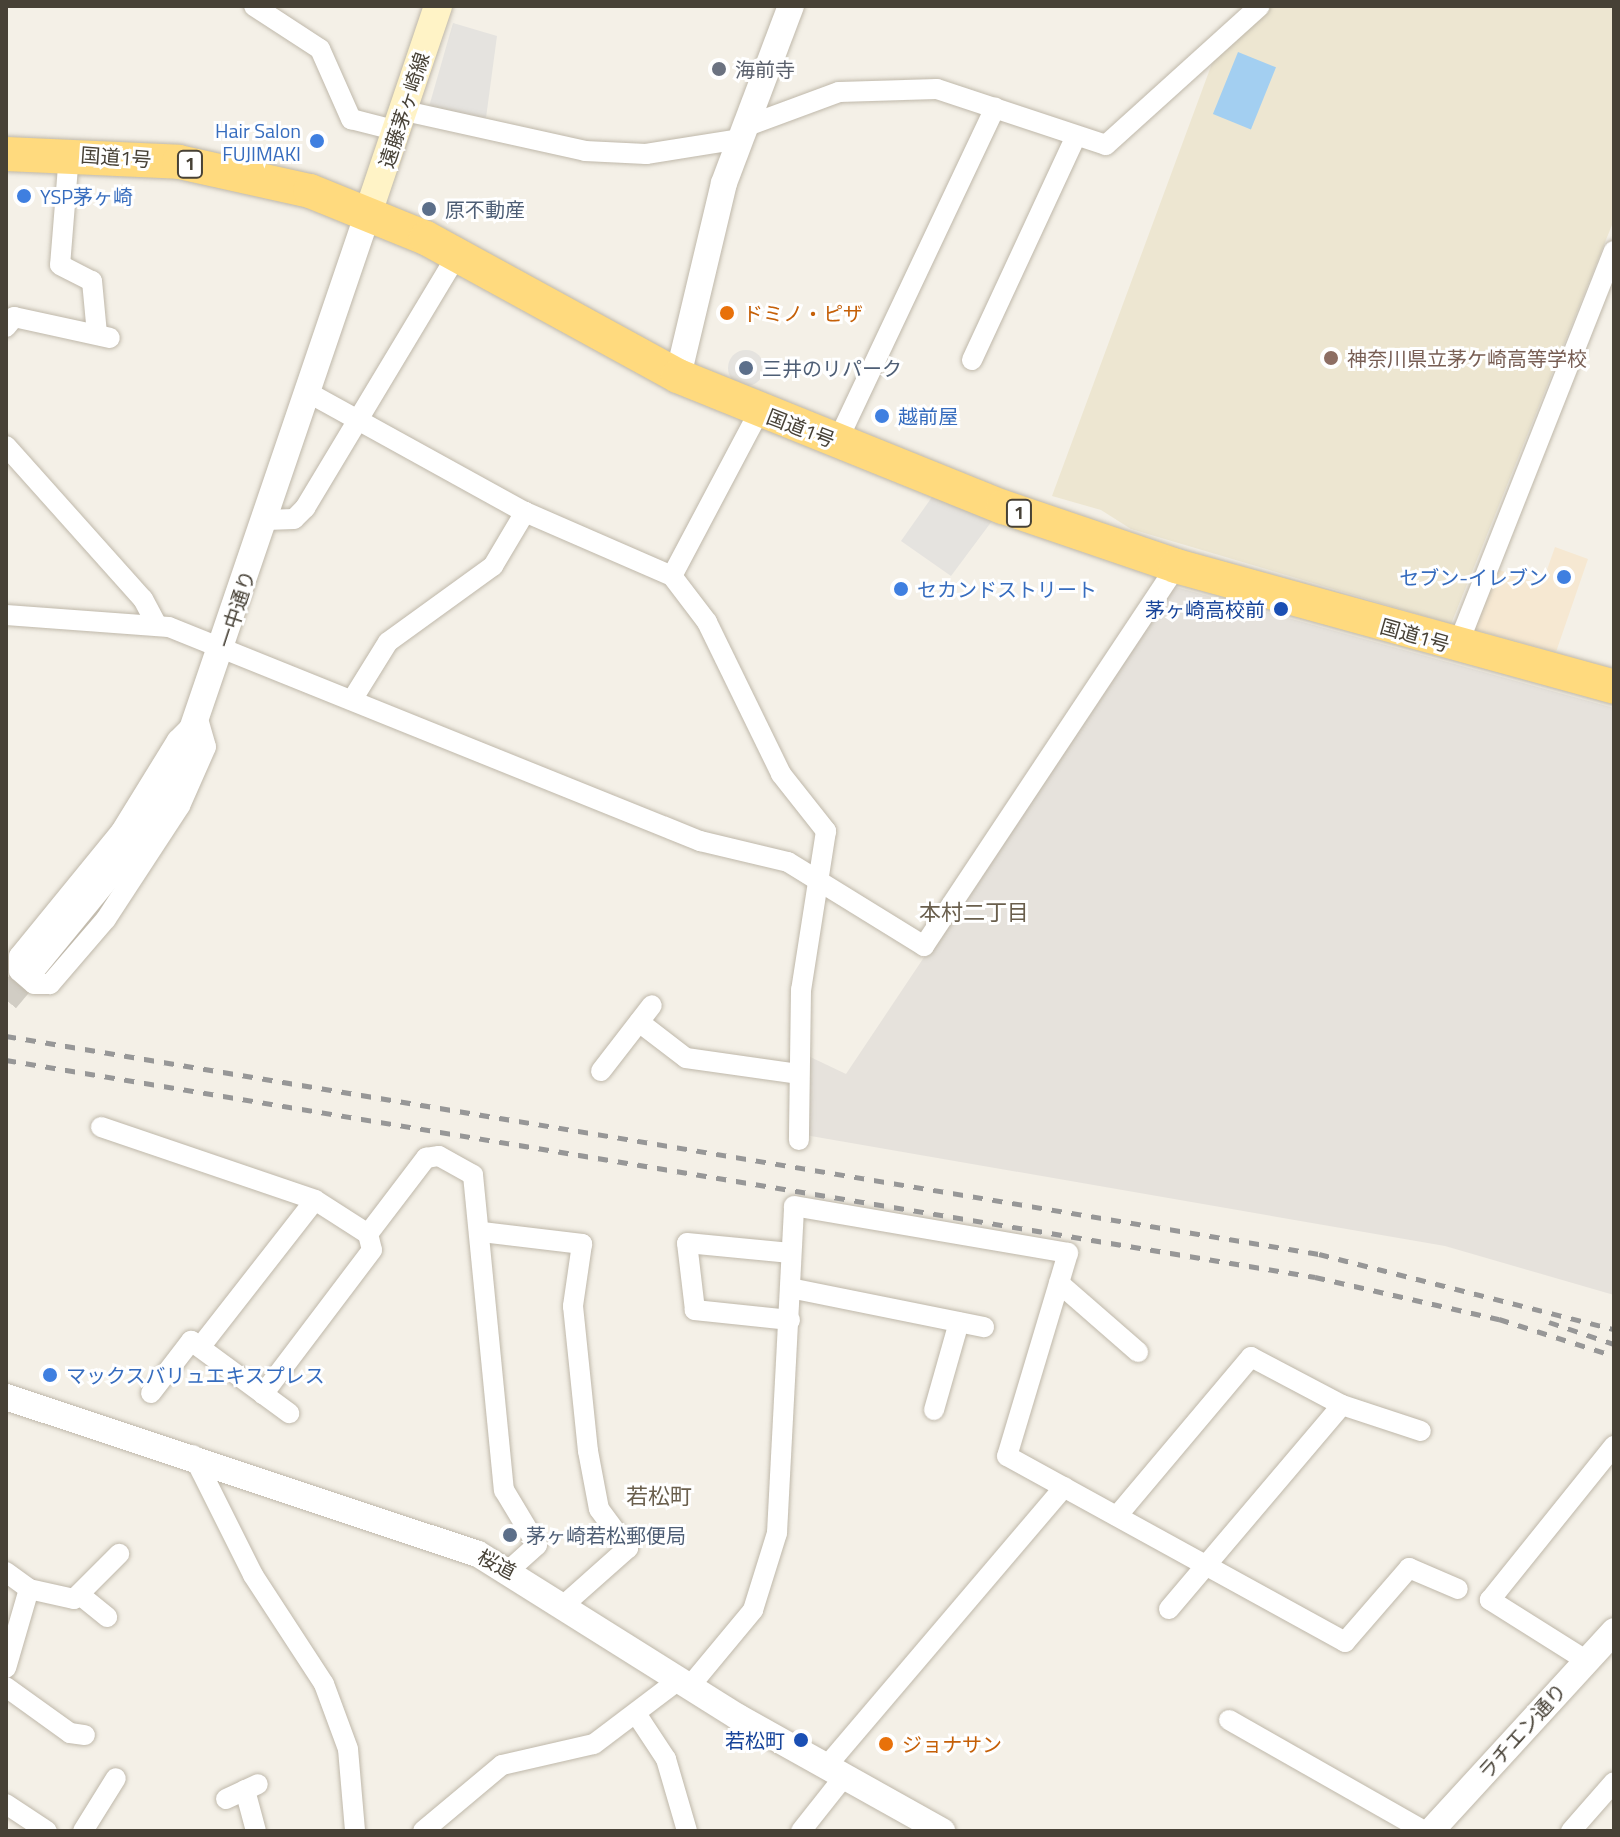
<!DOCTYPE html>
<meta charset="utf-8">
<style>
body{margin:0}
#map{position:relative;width:1620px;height:1837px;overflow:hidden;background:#f4f0e7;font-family:"Titillium Web","Noto Sans JP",sans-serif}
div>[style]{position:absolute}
.commercial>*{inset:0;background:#f6e8d2}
.industrial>*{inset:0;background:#e6e2dc}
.education>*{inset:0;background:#ede6d1}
.parking>*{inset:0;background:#e5e3df}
.round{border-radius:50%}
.water>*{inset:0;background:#a3cff1;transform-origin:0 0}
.tertiary-tunnel>*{height:26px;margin-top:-13px;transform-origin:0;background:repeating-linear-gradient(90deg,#d1cdc4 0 26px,transparent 0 39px)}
.roads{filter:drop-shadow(0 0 2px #bfb8aa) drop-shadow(0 0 2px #bfb8aa)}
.minor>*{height:20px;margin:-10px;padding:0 10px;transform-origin:10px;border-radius:10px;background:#fff}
.tertiary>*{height:26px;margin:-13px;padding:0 13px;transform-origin:13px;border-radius:13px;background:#fff}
.secondary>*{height:28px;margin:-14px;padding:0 14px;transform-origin:14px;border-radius:14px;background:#fff3c6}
.trunk>*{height:34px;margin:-17px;padding:0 17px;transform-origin:17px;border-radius:17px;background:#ffda7e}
.rail>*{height:5px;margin-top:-2.5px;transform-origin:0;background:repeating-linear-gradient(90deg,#979797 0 10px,transparent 0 20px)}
.dots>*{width:22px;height:22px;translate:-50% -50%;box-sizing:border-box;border:4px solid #fff;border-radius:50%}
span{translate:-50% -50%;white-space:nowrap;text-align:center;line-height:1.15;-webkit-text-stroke:6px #fff;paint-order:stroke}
.shield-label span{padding:2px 6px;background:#fff;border:2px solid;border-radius:6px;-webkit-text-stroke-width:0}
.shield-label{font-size:18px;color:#474136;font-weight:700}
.worship-label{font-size:20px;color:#5b616d}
.left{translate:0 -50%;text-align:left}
.street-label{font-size:20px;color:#474136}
.shop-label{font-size:20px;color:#366cbe}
.right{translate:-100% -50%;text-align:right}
.service-label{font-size:20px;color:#4e5e75}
.food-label{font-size:20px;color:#c56008}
.education-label{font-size:20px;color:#785e54}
.transit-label{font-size:20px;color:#164399}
.neighbourhood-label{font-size:22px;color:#6a5f4d}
.frame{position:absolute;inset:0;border:8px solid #474136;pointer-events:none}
</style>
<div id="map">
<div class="commercial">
<div style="clip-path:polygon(1555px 547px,1588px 559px,1556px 652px,1472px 629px,1496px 569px,1542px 584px)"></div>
</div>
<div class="industrial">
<div style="clip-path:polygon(1172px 586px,1614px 708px,1614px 1295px,1445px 1246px,805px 1135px,804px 1054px,846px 1074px)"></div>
</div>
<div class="education">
<div style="clip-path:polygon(1271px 6px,1614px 6px,1614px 220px,1451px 624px,1131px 529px,1101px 510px,1052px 496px,1214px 58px)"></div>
</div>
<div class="parking">
<div style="clip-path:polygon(453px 23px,497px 36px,486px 118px,428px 110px)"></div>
<div class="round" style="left:728px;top:350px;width:36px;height:36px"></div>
<div style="clip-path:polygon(932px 497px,992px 521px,951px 576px,901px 541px)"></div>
</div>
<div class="water">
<div style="left:1238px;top:52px;width:41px;height:67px;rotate:22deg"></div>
</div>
<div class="tertiary-tunnel">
<div style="left:6px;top:1000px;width:40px;rotate:-50deg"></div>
</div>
<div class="roads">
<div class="minor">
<div style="left:254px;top:6px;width:79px;rotate:33.1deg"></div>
<div style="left:320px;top:49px;width:77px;rotate:66.1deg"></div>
<div style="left:351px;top:119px;width:49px;rotate:14.3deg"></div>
<div style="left:405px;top:111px;width:184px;rotate:12.5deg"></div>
<div style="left:585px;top:151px;width:61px;rotate:2.8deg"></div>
<div style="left:646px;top:154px;width:96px;rotate:-9deg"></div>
<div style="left:747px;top:126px;width:98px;rotate:-20.3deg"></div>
<div style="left:839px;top:92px;width:98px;rotate:-1.8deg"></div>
<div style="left:937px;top:89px;width:178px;rotate:18.3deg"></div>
<div style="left:1106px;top:145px;width:207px;rotate:-42.1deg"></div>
<div style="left:69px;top:154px;width:111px;rotate:94.6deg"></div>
<div style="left:60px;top:265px;width:36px;rotate:27deg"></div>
<div style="left:92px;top:281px;width:53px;rotate:84.6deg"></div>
<div style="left:6px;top:327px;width:13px;rotate:-51deg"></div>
<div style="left:14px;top:317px;width:98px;rotate:12.3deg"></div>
<div style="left:972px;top:360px;width:247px;rotate:-65.1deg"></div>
<div style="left:309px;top:393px;width:247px;rotate:28.9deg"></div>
<div style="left:525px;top:512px;width:160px;rotate:23.5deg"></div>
<div style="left:672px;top:576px;width:58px;rotate:52.7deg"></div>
<div style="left:707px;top:622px;width:169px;rotate:64deg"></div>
<div style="left:781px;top:774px;width:73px;rotate:51.7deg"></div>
<div style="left:826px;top:831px;width:161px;rotate:98.9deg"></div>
<div style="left:801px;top:990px;width:150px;rotate:90.8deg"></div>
<div style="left:837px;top:442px;width:370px;rotate:-64.7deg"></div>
<div style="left:6px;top:446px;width:205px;rotate:48.2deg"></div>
<div style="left:143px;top:599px;width:26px;rotate:62deg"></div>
<div style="left:266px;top:520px;width:28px;rotate:-2deg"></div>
<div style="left:294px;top:519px;width:16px;rotate:-45deg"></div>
<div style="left:305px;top:508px;width:295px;rotate:-59deg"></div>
<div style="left:672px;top:576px;width:186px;rotate:-62.1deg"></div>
<div style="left:6px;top:615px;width:163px;rotate:4.2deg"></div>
<div style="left:169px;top:627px;width:573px;rotate:21.95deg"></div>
<div style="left:700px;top:841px;width:90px;rotate:13.4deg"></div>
<div style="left:788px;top:862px;width:160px;rotate:31.7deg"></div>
<div style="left:924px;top:946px;width:456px;rotate:-56.4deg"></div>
<div style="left:1457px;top:647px;width:426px;rotate:-68.4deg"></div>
<div style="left:352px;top:700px;width:68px;rotate:-58.2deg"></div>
<div style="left:388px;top:642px;width:130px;rotate:-35.9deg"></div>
<div style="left:493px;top:566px;width:63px;rotate:-59.3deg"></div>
<div style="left:198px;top:719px;width:29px;rotate:74deg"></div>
<div style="left:206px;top:747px;width:64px;rotate:113.8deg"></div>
<div style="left:180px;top:806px;width:135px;rotate:123.2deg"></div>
<div style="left:106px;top:919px;width:86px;rotate:130.7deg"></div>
<div style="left:50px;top:984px;width:16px;rotate:180deg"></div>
<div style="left:34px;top:984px;width:20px;rotate:-139deg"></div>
<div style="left:19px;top:971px;width:15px;rotate:-90deg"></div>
<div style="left:19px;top:956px;width:161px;rotate:-50.8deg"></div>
<div style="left:121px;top:831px;width:107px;rotate:-58.4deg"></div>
<div style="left:177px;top:740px;width:30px;rotate:-45deg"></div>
<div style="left:639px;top:1022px;width:59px;rotate:37.5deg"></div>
<div style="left:686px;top:1058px;width:113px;rotate:8.1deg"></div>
<div style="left:601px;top:1071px;width:83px;rotate:-52.3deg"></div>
<div style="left:101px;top:1127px;width:226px;rotate:18.8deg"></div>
<div style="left:482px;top:1232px;width:101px;rotate:6.8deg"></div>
<div style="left:582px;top:1244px;width:63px;rotate:98.3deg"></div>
<div style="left:573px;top:1306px;width:146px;rotate:84.1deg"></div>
<div style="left:588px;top:1451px;width:59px;rotate:79.3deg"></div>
<div style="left:599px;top:1509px;width:49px;rotate:53.4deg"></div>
<div style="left:628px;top:1548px;width:83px;rotate:138.4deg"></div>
<div style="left:368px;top:1234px;width:96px;rotate:-52.7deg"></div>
<div style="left:426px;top:1158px;width:13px;rotate:-9deg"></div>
<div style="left:439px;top:1156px;width:39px;rotate:29deg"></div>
<div style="left:473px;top:1175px;width:317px;rotate:84.4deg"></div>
<div style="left:504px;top:1490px;width:64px;rotate:59deg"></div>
<div style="left:537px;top:1545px;width:38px;rotate:138deg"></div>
<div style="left:1059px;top:1283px;width:105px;rotate:41.1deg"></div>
<div style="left:790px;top:1288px;width:198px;rotate:11.4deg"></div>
<div style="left:790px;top:1320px;width:96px;rotate:-174deg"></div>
<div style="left:695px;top:1310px;width:67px;rotate:-96.8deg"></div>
<div style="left:687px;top:1243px;width:104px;rotate:5.5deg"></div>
<div style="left:201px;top:1346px;width:185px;rotate:-52deg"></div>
<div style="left:315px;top:1200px;width:63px;rotate:32.7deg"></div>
<div style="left:368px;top:1234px;width:16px;rotate:76deg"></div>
<div style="left:372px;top:1250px;width:181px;rotate:127.1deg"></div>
<div style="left:151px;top:1393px;width:66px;rotate:-52.4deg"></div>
<div style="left:191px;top:1341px;width:122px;rotate:36.3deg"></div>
<div style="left:934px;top:1410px;width:91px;rotate:-74.1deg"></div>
<div style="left:193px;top:1455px;width:134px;rotate:63.4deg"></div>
<div style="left:253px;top:1575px;width:130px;rotate:56.9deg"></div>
<div style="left:324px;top:1684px;width:69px;rotate:69.7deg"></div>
<div style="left:348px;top:1749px;width:82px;rotate:85.1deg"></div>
<div style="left:1117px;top:1516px;width:208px;rotate:-49.9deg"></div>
<div style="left:1251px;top:1357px;width:103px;rotate:27.8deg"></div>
<div style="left:1342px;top:1405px;width:83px;rotate:18.2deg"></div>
<div style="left:6px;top:1572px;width:29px;rotate:36deg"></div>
<div style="left:29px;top:1589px;width:82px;rotate:106.2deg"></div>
<div style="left:29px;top:1589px;width:46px;rotate:12.5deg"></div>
<div style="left:74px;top:1599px;width:64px;rotate:-45deg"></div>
<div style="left:80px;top:1595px;width:35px;rotate:39deg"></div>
<div style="left:1169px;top:1609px;width:267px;rotate:-49.7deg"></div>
<div style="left:1587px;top:1661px;width:115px;rotate:-147.8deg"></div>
<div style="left:1490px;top:1600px;width:198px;rotate:-51.2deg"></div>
<div style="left:690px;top:1686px;width:99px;rotate:-50.3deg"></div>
<div style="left:753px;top:1610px;width:81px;rotate:-72.7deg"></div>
<div style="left:777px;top:1533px;width:327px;rotate:-87deg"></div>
<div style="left:794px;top:1206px;width:278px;rotate:9.7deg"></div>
<div style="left:1068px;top:1253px;width:212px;rotate:106.7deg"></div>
<div style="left:1007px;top:1456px;width:386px;rotate:28.8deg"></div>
<div style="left:1345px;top:1642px;width:98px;rotate:-49.1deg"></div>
<div style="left:1409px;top:1568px;width:53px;rotate:23.2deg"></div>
<div style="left:6px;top:1687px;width:79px;rotate:35.7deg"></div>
<div style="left:70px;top:1733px;width:15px;rotate:8deg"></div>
<div style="left:637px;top:1715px;width:53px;rotate:56.6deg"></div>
<div style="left:666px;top:1759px;width:75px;rotate:73.7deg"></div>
<div style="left:1229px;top:1720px;width:224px;rotate:29.6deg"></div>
<div style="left:825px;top:1768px;width:369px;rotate:-49.6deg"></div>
<div style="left:245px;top:1790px;width:42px;rotate:75deg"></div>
<div style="left:226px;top:1799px;width:35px;rotate:-25deg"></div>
<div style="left:6px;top:1804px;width:49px;rotate:33.4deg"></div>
<div style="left:83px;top:1831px;width:62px;rotate:-58.1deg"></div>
<div style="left:423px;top:1831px;width:103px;rotate:-39.9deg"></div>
<div style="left:502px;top:1765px;width:94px;rotate:-12.9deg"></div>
<div style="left:594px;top:1744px;width:108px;rotate:-37.1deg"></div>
<div style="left:801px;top:1831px;width:68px;rotate:-51.6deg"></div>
<div style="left:1571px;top:1831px;width:65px;rotate:-48.7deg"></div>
</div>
<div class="tertiary">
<div style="left:678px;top:376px;width:198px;rotate:-76.6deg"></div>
<div style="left:724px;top:183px;width:189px;rotate:-69.3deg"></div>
<div style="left:32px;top:969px;width:158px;rotate:-50.7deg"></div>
<div style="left:132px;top:847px;width:77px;rotate:-57.1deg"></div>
<div style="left:174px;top:782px;width:601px;rotate:-71.17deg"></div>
<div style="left:6px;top:1397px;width:497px;rotate:18.4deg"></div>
<div style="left:478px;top:1554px;width:307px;rotate:32.1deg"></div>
<div style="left:738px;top:1717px;width:234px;rotate:29.2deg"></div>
<div style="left:1431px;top:1831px;width:271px;rotate:-47.5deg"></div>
</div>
<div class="secondary">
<div style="left:368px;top:213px;width:219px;rotate:-71.3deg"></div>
</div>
<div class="trunk">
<div style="left:6px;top:154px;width:173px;rotate:2.6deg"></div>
<div style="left:179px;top:162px;width:134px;rotate:12.5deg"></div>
<div style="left:310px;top:191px;width:125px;rotate:22.1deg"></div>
<div style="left:426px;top:238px;width:287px;rotate:28.7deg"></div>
<div style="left:678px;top:376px;width:350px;rotate:22deg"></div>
<div style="left:1003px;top:507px;width:183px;rotate:18.8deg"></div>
<div style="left:1176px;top:566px;width:454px;rotate:15.4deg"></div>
</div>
</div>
<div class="rail">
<div style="left:6px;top:1036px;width:1331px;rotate:9.43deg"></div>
<div style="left:1319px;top:1254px;width:304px;rotate:14.3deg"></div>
<div style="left:6px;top:1060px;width:1327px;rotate:9.41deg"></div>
<div style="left:1315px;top:1277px;width:189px;rotate:12.9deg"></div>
<div style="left:1499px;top:1319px;width:121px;rotate:17.8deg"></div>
<div style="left:1549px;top:1322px;width:69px;rotate:18.7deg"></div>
</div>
<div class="dots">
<div style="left:719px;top:69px;background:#6b7280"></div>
<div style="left:317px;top:141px;background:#3f7fe0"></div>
<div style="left:24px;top:196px;background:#3f7fe0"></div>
<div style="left:429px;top:209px;background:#5c6f8a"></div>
<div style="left:727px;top:313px;background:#e8710a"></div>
<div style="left:1331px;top:358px;background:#8d6e63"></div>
<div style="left:746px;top:368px;background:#5c6f8a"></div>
<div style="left:882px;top:416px;background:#3f7fe0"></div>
<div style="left:1564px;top:577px;background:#3f7fe0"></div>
<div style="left:901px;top:589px;background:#3f7fe0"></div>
<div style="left:1281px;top:609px;background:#1a4fb4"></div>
<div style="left:50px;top:1375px;background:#3f7fe0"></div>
<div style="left:510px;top:1535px;background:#5c6f8a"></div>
<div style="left:801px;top:1740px;background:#1a4fb4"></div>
<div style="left:886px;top:1744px;background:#e8710a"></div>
</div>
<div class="shield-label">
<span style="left:190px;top:164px">1</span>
<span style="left:1019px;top:513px">1</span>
</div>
<div class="worship-label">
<span class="left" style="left:735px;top:69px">海前寺</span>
</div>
<div class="street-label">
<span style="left:404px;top:110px;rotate:-72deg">遠藤茅ヶ崎線</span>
<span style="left:116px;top:157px;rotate:4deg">国道1号</span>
<span style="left:801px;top:428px;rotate:21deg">国道1号</span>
<span style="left:236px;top:609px;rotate:-72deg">一中通り</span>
<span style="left:1415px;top:635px;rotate:16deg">国道1号</span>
<span style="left:497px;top:1564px;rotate:27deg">桜道</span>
<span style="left:1522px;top:1731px;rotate:-48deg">ラチエン通り</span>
</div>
<div class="shop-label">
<span class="right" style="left:301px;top:142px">Hair Salon<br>FUJIMAKI</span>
<span class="left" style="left:40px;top:196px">YSP茅ヶ崎</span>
<span class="left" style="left:898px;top:416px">越前屋</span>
<span class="right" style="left:1548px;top:577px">セブン-イレブン</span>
<span class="left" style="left:917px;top:589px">セカンドストリート</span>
<span class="left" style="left:66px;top:1375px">マックスバリュエキスプレス</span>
</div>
<div class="service-label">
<span class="left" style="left:445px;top:209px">原不動産</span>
<span class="left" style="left:762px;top:368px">三井のリパーク</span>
<span class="left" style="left:526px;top:1535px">茅ヶ崎若松郵便局</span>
</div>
<div class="food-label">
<span class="left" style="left:743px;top:313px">ドミノ・ピザ</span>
<span class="left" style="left:902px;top:1744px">ジョナサン</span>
</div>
<div class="education-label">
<span class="left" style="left:1347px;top:358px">神奈川県立茅ケ崎高等学校</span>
</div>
<div class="transit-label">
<span class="right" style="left:1265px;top:609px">茅ヶ崎高校前</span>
<span class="right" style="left:785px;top:1740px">若松町</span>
</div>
<div class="neighbourhood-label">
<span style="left:974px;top:913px">本村二丁目</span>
<span style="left:659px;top:1497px">若松町</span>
</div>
<div class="frame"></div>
</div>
